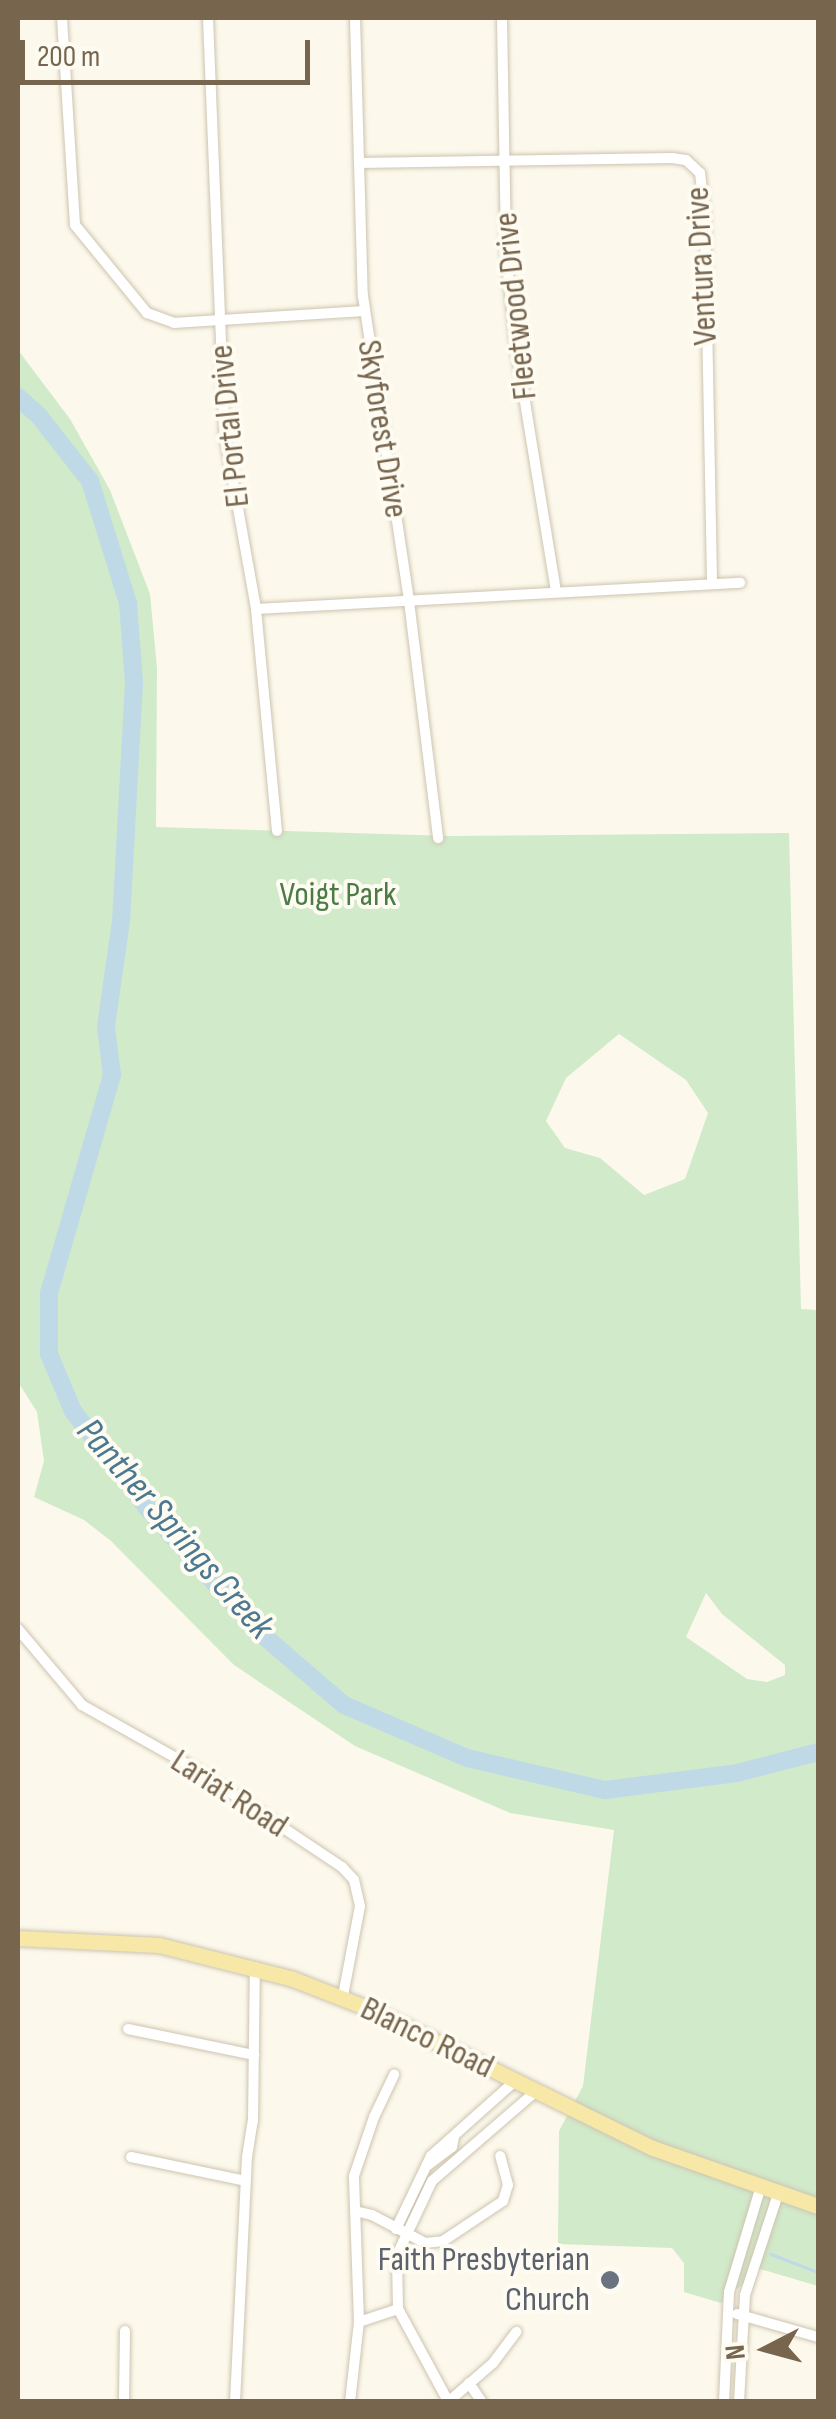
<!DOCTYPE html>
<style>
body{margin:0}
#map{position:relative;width:836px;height:2419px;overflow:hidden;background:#fcf9ec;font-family:"Sofia Sans Condensed",sans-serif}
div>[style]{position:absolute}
.green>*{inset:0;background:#d1eaca}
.stream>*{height:2.5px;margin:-1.25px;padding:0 1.25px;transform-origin:1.25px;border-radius:1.25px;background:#c0d9e6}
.river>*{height:18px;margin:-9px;padding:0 9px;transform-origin:9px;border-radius:9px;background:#c0d9e6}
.roads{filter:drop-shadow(0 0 2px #cec4b0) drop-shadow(0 0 2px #cec4b0)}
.street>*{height:10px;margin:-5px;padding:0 5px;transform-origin:5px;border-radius:5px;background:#fff}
.primary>*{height:15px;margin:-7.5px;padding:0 7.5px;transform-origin:7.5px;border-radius:7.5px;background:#f7e8a8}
.dots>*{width:28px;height:28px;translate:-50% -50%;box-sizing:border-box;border:5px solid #fefcf2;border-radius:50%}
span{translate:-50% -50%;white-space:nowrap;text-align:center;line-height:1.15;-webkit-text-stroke:8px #fefcf2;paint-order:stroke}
.street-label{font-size:35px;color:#77654e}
.park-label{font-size:35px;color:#4c7c46}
.worship-label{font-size:35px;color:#5b616d}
.right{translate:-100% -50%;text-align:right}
.water-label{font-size:38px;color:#4c7891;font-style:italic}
.frame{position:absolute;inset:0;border:20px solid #77654e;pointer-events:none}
.north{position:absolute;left:716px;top:2299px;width:100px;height:100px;-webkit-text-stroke:8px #fefcf2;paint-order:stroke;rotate:264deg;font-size:28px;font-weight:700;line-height:40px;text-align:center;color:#77654e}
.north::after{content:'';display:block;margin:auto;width:35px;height:45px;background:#77654e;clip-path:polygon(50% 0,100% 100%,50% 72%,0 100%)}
.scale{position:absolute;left:20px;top:40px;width:290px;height:45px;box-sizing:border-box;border:5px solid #77654e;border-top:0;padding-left:12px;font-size:30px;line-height:35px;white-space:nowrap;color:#77654e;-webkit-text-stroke:8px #fefcf2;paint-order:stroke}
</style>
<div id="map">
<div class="green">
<div style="clip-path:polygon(evenodd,18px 350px,70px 419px,110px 490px,150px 594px,157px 668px,156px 827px,449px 836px,789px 833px,801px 1309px,818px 1310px,818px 2286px,760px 2269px,721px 2303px,684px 2292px,684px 2263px,672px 2248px,558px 2244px,559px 2131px,583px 2086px,614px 1830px,510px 1813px,355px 1746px,234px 1665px,111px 1541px,84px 1520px,34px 1497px,44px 1461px,37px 1412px,18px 1382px,18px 350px,619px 1034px,686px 1080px,708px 1113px,685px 1179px,644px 1195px,600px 1158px,565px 1148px,546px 1121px,566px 1078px,619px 1034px,18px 350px,706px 1593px,722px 1614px,785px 1665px,785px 1675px,767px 1682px,747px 1679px,686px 1637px,706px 1593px)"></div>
</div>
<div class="stream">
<div style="left:771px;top:2254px;width:50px;rotate:21deg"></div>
</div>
<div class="river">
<div style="left:18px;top:397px;width:28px;rotate:42deg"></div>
<div style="left:39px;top:416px;width:83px;rotate:51.9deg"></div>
<div style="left:90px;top:481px;width:128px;rotate:72.7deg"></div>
<div style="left:128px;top:603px;width:79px;rotate:85.7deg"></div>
<div style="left:134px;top:682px;width:239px;rotate:93.1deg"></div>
<div style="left:121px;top:921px;width:107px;rotate:98.1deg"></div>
<div style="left:106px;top:1027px;width:48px;rotate:82.9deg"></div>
<div style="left:112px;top:1075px;width:227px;rotate:106.1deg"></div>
<div style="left:49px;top:1293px;width:61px;rotate:90deg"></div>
<div style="left:49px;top:1354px;width:62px;rotate:67.2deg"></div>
<div style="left:73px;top:1411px;width:125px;rotate:52.5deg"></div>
<div style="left:149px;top:1510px;width:161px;rotate:48deg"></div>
<div style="left:257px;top:1630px;width:115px;rotate:40.8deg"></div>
<div style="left:344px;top:1705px;width:134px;rotate:23.3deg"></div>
<div style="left:467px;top:1758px;width:142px;rotate:13.1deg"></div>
<div style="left:605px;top:1790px;width:133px;rotate:-7.3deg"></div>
<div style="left:737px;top:1773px;width:84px;rotate:-14.5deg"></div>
</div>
<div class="roads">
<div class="street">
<div style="left:62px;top:18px;width:207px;rotate:86.4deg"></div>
<div style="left:75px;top:225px;width:114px;rotate:50.7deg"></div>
<div style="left:147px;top:313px;width:29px;rotate:20deg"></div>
<div style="left:174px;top:323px;width:190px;rotate:-3.6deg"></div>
<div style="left:208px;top:18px;width:418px;rotate:87.7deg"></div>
<div style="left:225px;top:436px;width:176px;rotate:79.8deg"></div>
<div style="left:256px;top:609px;width:223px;rotate:84.6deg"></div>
<div style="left:355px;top:18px;width:278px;rotate:88.4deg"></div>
<div style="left:363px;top:296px;width:308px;rotate:81.4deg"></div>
<div style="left:409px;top:601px;width:239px;rotate:83deg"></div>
<div style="left:502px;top:18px;width:236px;rotate:89deg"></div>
<div style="left:506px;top:254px;width:94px;rotate:83.9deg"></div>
<div style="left:516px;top:347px;width:247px;rotate:80.7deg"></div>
<div style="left:359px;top:163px;width:313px;rotate:-0.9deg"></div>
<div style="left:672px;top:158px;width:14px;rotate:8deg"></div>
<div style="left:686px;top:160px;width:19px;rotate:43deg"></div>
<div style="left:700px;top:173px;width:42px;rotate:83.2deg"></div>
<div style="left:705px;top:215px;width:369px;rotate:88.9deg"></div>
<div style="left:256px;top:609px;width:485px;rotate:-3.1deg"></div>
<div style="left:18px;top:1629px;width:99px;rotate:49.9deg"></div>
<div style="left:82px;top:1705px;width:126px;rotate:29.4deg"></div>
<div style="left:192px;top:1767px;width:180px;rotate:33.7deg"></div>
<div style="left:342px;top:1867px;width:18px;rotate:47deg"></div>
<div style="left:354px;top:1880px;width:27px;rotate:77deg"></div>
<div style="left:360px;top:1906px;width:92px;rotate:100.7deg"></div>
<div style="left:128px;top:2029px;width:129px;rotate:11.7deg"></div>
<div style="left:131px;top:2157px;width:117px;rotate:11.8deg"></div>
<div style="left:428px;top:2165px;width:30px;rotate:-37deg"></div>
<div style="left:452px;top:2147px;width:10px;rotate:-79deg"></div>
<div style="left:355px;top:2211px;width:17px;rotate:13deg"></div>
<div style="left:372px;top:2215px;width:60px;rotate:27.8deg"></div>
<div style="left:425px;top:2243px;width:18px;rotate:-6deg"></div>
<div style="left:443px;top:2241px;width:72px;rotate:-33.7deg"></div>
<div style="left:503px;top:2201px;width:17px;rotate:-73deg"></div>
<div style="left:508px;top:2185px;width:30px;rotate:-105deg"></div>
<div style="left:396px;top:2229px;width:81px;rotate:-64.4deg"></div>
<div style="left:431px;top:2156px;width:113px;rotate:-41.8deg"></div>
<div style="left:737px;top:2314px;width:84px;rotate:15.9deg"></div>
<div style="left:359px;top:2322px;width:41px;rotate:-18.4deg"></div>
<div style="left:469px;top:2383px;width:23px;rotate:56deg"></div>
<div style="left:448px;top:2401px;width:105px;rotate:-118.5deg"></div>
<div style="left:398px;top:2309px;width:54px;rotate:-91.1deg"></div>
<div style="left:397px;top:2255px;width:82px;rotate:-64.7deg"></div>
<div style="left:432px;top:2181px;width:135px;rotate:-40.8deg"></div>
<div style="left:124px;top:2402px;width:71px;rotate:-89.2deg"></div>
<div style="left:235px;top:2402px;width:245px;rotate:-87.2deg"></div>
<div style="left:247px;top:2157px;width:36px;rotate:-81deg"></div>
<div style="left:253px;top:2121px;width:154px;rotate:-89.3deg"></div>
<div style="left:350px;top:2402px;width:81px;rotate:-83.6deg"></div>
<div style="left:359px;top:2322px;width:146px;rotate:-92deg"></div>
<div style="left:354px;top:2176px;width:62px;rotate:-71.3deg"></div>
<div style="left:374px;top:2117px;width:47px;rotate:-64.5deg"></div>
<div style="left:448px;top:2402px;width:60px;rotate:-40.9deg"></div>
<div style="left:493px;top:2363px;width:39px;rotate:-53deg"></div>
<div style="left:724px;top:2402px;width:110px;rotate:-87.4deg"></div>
<div style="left:729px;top:2292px;width:108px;rotate:-73.2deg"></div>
<div style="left:739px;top:2402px;width:107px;rotate:-86.8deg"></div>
<div style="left:745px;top:2295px;width:106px;rotate:-71.9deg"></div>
</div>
<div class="primary">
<div style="left:18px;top:1938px;width:141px;rotate:2.8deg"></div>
<div style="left:159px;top:1945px;width:138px;rotate:14.2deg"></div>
<div style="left:293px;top:1979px;width:83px;rotate:21.3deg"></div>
<div style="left:370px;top:2009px;width:315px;rotate:26.2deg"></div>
<div style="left:653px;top:2148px;width:175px;rotate:19.4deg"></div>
</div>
</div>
<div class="dots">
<div style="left:610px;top:2280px;background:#6b7280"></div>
</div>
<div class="street-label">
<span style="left:702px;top:266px;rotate:-93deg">Ventura Drive</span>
<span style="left:516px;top:306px;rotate:-96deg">Fleetwood Drive</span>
<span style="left:230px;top:426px;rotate:-96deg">El Portal Drive</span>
<span style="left:382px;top:429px;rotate:81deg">Skyforest Drive</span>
<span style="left:229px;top:1794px;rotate:33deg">Lariat Road</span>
<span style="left:427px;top:2038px;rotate:26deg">Blanco Road</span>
</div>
<div class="park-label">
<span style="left:338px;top:895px">Voigt Park</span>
</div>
<div class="worship-label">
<span class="right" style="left:590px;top:2280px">Faith Presbyterian<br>Church</span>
</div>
<div class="water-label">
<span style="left:175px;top:1529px;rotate:49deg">Panther Springs Creek</span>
</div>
<div class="frame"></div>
<div class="north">N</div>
<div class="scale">200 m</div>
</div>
